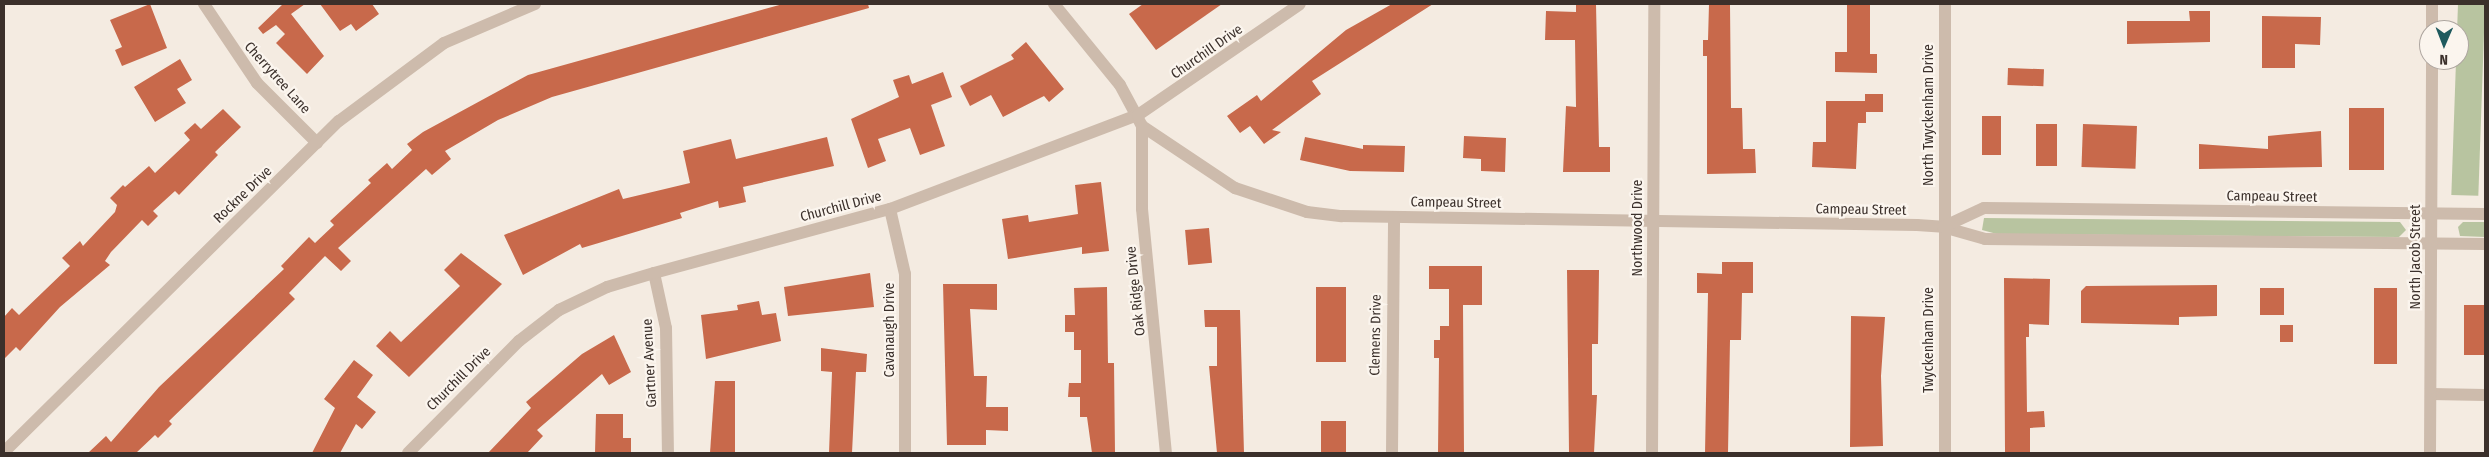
<!DOCTYPE html>
<style>
body{margin:0}
#map{position:relative;width:2489px;height:457px;overflow:hidden;background:#f4ebe1;font-family:"Fira Sans Condensed",sans-serif}
div>[style]{position:absolute}
.green>*{inset:0;background:#b8c4a0;transform-origin:0 0}
.building>*{inset:0;background:#c8694b;transform-origin:0 0}
.minor>*{height:12px;margin:-6px;padding:0 6px;transform-origin:6px;border-radius:6px;background:#cdbbac}
span{translate:-50% -50%;white-space:nowrap;text-align:center;line-height:1.15;-webkit-text-stroke:4.5px #fbf5ee;paint-order:stroke}
.street-label{font-size:14px;color:#3b302b}
.frame{position:absolute;inset:0;border:5px solid #3b302b;pointer-events:none}
.north{position:absolute;left:2419px;top:20px;width:50px;height:50px;box-sizing:border-box;background:#fbf5ee;border:1px solid #aea6a0;border-radius:50%;rotate:181deg;font-size:14px;font-weight:700;line-height:20px;text-align:center;color:#3b302b}
.north::after{content:'';display:block;margin:auto;width:18px;height:22px;background:#1f5a5e;clip-path:polygon(50% 0,100% 100%,50% 72%,0 100%)}
</style>
<div id="map">
<div class="green">
<div style="left:2458px;top:4px;width:27px;height:191px;rotate:2deg"></div>
<div style="clip-path:polygon(1984px 218px,2400px 222px,2406px 230px,2399px 237px,1997px 234px,1982px 230px)"></div>
<div style="clip-path:polygon(2463px 222px,2485px 222px,2485px 237px,2460px 236px,2458px 227px)"></div>
</div>
<div class="building">
<div style="clip-path:polygon(150px 4px,167px 48px,122px 66px,115px 50px,122px 47px,110px 20px)"></div>
<div style="clip-path:polygon(283px 4px,305px 4px,291px 14px,324px 56px,307px 74px,276px 43px,285px 34px,276px 25px,263px 34px,258px 28px)"></div>
<div style="clip-path:polygon(320px 4px,372px 4px,379px 14px,356px 31px,351px 24px,340px 31px)"></div>
<div style="clip-path:polygon(783px 4px,868px 4px,869px 8px,552px 97px,498px 120px,445px 151px,451px 159px,432px 175px,426px 169px,338px 248px,351px 261px,341px 271px,325px 256px,289px 293px,295px 299px,169px 421px,172px 424px,158px 438px,155px 435px,136px 453px,88px 453px,106px 436px,111px 442px,159px 387px,284px 269px,281px 266px,309px 237px,315px 243px,334px 225px,330px 221px,371px 183px,368px 180px,387px 163px,392px 169px,412px 150px,407px 144px,423px 132px,528px 75px)"></div>
<div style="clip-path:polygon(1143px 4px,1222px 4px,1156px 50px,1129px 14px)"></div>
<div style="clip-path:polygon(1392px 4px,1433px 4px,1312px 81px,1321px 94px,1272px 130px,1281px 132px,1264px 144px,1250px 126px,1240px 133px,1227px 116px,1257px 95px,1261px 101px,1346px 30px)"></div>
<div style="clip-path:polygon(1576px 4px,1596px 4px,1599px 147px,1610px 147px,1610px 172px,1563px 172px,1566px 106px,1576px 107px,1575px 40px,1545px 40px,1546px 11px,1576px 12px)"></div>
<div style="clip-path:polygon(1709px 4px,1730px 4px,1731px 108px,1742px 108px,1743px 149px,1755px 149px,1756px 173px,1707px 174px,1707px 56px,1703px 56px,1703px 40px,1708px 40px)"></div>
<div style="clip-path:polygon(1847px 4px,1870px 4px,1870px 54px,1877px 54px,1877px 73px,1835px 72px,1835px 52px,1847px 52px)"></div>
<div style="clip-path:polygon(2189px 11px,2210px 11px,2210px 42px,2127px 44px,2127px 21px,2190px 21px)"></div>
<div style="clip-path:polygon(2262px 16px,2321px 17px,2320px 45px,2295px 44px,2295px 68px,2262px 68px)"></div>
<div style="clip-path:polygon(1026px 42px,1064px 89px,1049px 102px,1044px 96px,1003px 117px,991px 95px,970px 106px,960px 86px,1014px 59px,1011px 55px)"></div>
<div style="clip-path:polygon(180px 59px,192px 80px,177px 89px,186px 103px,155px 122px,134px 87px)"></div>
<div style="left:2008px;top:68px;width:36px;height:17px;rotate:2deg"></div>
<div style="clip-path:polygon(943px 72px,952px 97px,931px 105px,945px 146px,920px 155px,910px 128px,878px 139px,886px 161px,868px 168px,851px 119px,899px 97px,893px 80px,909px 75px,912px 84px)"></div>
<div style="clip-path:polygon(1865px 94px,1883px 94px,1883px 112px,1866px 112px,1866px 123px,1858px 123px,1856px 169px,1812px 167px,1813px 142px,1826px 142px,1826px 101px,1865px 101px)"></div>
<div style="left:2349px;top:108px;width:35px;height:62px"></div>
<div style="clip-path:polygon(223px 109px,241px 127px,215px 152px,218px 155px,179px 195px,175px 191px,153px 211px,158px 216px,148px 226px,142px 220px,111px 252px,105px 261px,110px 265px,60px 307px,20px 351px,16px 347px,4px 359px,4px 317px,12px 308px,19px 315px,70px 266px,62px 258px,80px 241px,83px 246px,115px 212px,117px 205px,110px 198px,123px 185px,125px 187px,149px 166px,155px 173px,190px 140px,184px 133px,195px 123px,201px 129px)"></div>
<div style="left:1982px;top:116px;width:19px;height:39px"></div>
<div style="left:2036px;top:124px;width:21px;height:42px"></div>
<div style="left:2083px;top:124px;width:54px;height:43px;rotate:2deg"></div>
<div style="clip-path:polygon(2321px 131px,2322px 167px,2199px 169px,2199px 144px,2268px 149px,2268px 136px)"></div>
<div style="clip-path:polygon(1464px 136px,1506px 138px,1505px 172px,1481px 171px,1481px 159px,1463px 158px)"></div>
<div style="clip-path:polygon(827px 137px,834px 166px,743px 187px,746px 202px,719px 208px,718px 201px,680px 213px,682px 218px,582px 248px,580px 244px,523px 275px,504px 235px,619px 189px,623px 199px,690px 183px,683px 151px,731px 139px,736px 159px)"></div>
<div style="clip-path:polygon(1305px 137px,1363px 149px,1363px 145px,1405px 146px,1404px 172px,1350px 171px,1300px 160px)"></div>
<div style="clip-path:polygon(1101px 182px,1109px 251px,1082px 254px,1082px 247px,1008px 259px,1002px 219px,1028px 215px,1029px 222px,1078px 214px,1075px 185px)"></div>
<div style="left:1209px;top:228px;width:35px;height:24px;rotate:85deg"></div>
<div style="clip-path:polygon(461px 253px,502px 284px,409px 377px,376px 346px,390px 331px,401px 342px,460px 286px,444px 270px)"></div>
<div style="clip-path:polygon(1722px 262px,1753px 262px,1753px 293px,1742px 293px,1741px 340px,1730px 340px,1728px 453px,1705px 453px,1708px 293px,1697px 293px,1697px 273px,1722px 274px)"></div>
<div style="clip-path:polygon(1429px 266px,1482px 266px,1482px 305px,1463px 305px,1464px 453px,1438px 453px,1439px 358px,1434px 358px,1434px 340px,1440px 340px,1440px 326px,1449px 326px,1449px 289px,1429px 289px)"></div>
<div style="clip-path:polygon(1567px 270px,1599px 270px,1598px 344px,1592px 344px,1592px 395px,1597px 395px,1594px 453px,1569px 453px)"></div>
<div style="clip-path:polygon(870px 273px,874px 307px,788px 316px,784px 287px)"></div>
<div style="clip-path:polygon(2004px 278px,2050px 279px,2049px 325px,2029px 324px,2029px 337px,2026px 337px,2027px 412px,2044px 411px,2045px 427px,2030px 428px,2030px 453px,2005px 453px)"></div>
<div style="clip-path:polygon(943px 284px,997px 284px,997px 310px,970px 309px,974px 376px,987px 376px,986px 407px,1008px 407px,1008px 431px,986px 430px,986px 445px,947px 445px)"></div>
<div style="clip-path:polygon(2217px 285px,2217px 316px,2179px 317px,2179px 325px,2081px 323px,2081px 291px,2086px 286px)"></div>
<div style="clip-path:polygon(1107px 287px,1108px 363px,1114px 363px,1115px 453px,1092px 453px,1087px 417px,1080px 417px,1080px 397px,1068px 397px,1069px 383px,1081px 383px,1081px 350px,1074px 350px,1074px 332px,1065px 332px,1065px 315px,1075px 315px,1074px 288px)"></div>
<div style="left:1316px;top:287px;width:30px;height:75px"></div>
<div style="left:2284px;top:288px;width:27px;height:24px;rotate:90deg"></div>
<div style="left:2374px;top:288px;width:23px;height:76px"></div>
<div style="clip-path:polygon(759px 301px,762px 315px,776px 313px,781px 341px,706px 359px,701px 315px,738px 310px,737px 305px)"></div>
<div style="left:2464px;top:305px;width:21px;height:50px"></div>
<div style="clip-path:polygon(1204px 310px,1240px 310px,1244px 453px,1217px 453px,1209px 366px,1217px 366px,1217px 327px,1205px 327px)"></div>
<div style="clip-path:polygon(1851px 316px,1885px 317px,1881px 376px,1883px 446px,1850px 447px)"></div>
<div style="left:2280px;top:325px;width:13px;height:17px"></div>
<div style="clip-path:polygon(614px 335px,631px 372px,609px 385px,602px 374px,537px 430px,543px 436px,527px 453px,488px 453px,531px 408px,526px 402px,582px 354px)"></div>
<div style="clip-path:polygon(821px 348px,867px 354px,866px 372px,856px 372px,852px 453px,829px 453px,832px 372px,821px 371px)"></div>
<div style="clip-path:polygon(354px 360px,373px 375px,357px 397px,376px 412px,362px 429px,356px 424px,340px 453px,312px 453px,335px 408px,324px 399px)"></div>
<div style="clip-path:polygon(715px 381px,735px 381px,735px 453px,710px 453px)"></div>
<div style="clip-path:polygon(596px 414px,623px 414px,623px 438px,631px 438px,631px 453px,595px 453px)"></div>
<div style="left:1321px;top:421px;width:25px;height:32px"></div>
</div>
<div class="minor">
<div style="left:204px;top:4px;width:95px;rotate:56.1deg"></div>
<div style="left:257px;top:83px;width:85px;rotate:45deg"></div>
<div style="left:1054px;top:4px;width:104px;rotate:50.8deg"></div>
<div style="left:1120px;top:85px;width:47px;rotate:61.8deg"></div>
<div style="left:1142px;top:126px;width:112px;rotate:33.7deg"></div>
<div style="left:1235px;top:188px;width:76px;rotate:18.4deg"></div>
<div style="left:1307px;top:212px;width:35px;rotate:7deg"></div>
<div style="left:1342px;top:216px;width:575px;rotate:0.9deg"></div>
<div style="left:1917px;top:225px;width:26px;rotate:4deg"></div>
<div style="left:1943px;top:227px;width:44px;rotate:15.9deg"></div>
<div style="left:1985px;top:239px;width:500px;rotate:0.57deg"></div>
<div style="left:1945px;top:4px;width:449px;rotate:90deg"></div>
<div style="left:2432px;top:30px;width:26px;rotate:-90deg"></div>
<div style="left:1142px;top:126px;width:83px;rotate:90deg"></div>
<div style="left:1142px;top:209px;width:245px;rotate:84.4deg"></div>
<div style="left:890px;top:209px;width:67px;rotate:77deg"></div>
<div style="left:905px;top:274px;width:179px;rotate:90deg"></div>
<div style="left:1943px;top:227px;width:45px;rotate:-24.9deg"></div>
<div style="left:1984px;top:208px;width:501px;rotate:0.69deg"></div>
<div style="left:654px;top:273px;width:56px;rotate:77.7deg"></div>
<div style="left:666px;top:328px;width:125px;rotate:89.1deg"></div>
<div style="left:2431px;top:394px;width:54px;rotate:1.1deg"></div>
<div style="left:4px;top:452px;width:471px;rotate:-44.7deg"></div>
<div style="left:339px;top:121px;width:131px;rotate:-36.6deg"></div>
<div style="left:444px;top:43px;width:99px;rotate:-23.2deg"></div>
<div style="left:408px;top:453px;width:158px;rotate:-45.3deg"></div>
<div style="left:519px;top:341px;width:51px;rotate:-37.8deg"></div>
<div style="left:559px;top:310px;width:53px;rotate:-25.6deg"></div>
<div style="left:607px;top:287px;width:49px;rotate:-16.6deg"></div>
<div style="left:654px;top:273px;width:245px;rotate:-15.2deg"></div>
<div style="left:890px;top:209px;width:265px;rotate:-20.8deg"></div>
<div style="left:1138px;top:115px;width:196px;rotate:-34.4deg"></div>
<div style="left:1392px;top:453px;width:236px;rotate:-89.5deg"></div>
<div style="left:1652px;top:453px;width:449px;rotate:-89.7deg"></div>
<div style="left:2430px;top:453px;width:393px;rotate:-89.7deg"></div>
</div>
<div class="street-label">
<span style="left:1207px;top:52px;rotate:-35deg">Churchill Drive</span>
<span style="left:277px;top:78px;rotate:48deg">Cherrytree Lane</span>
<span style="left:1929px;top:115px;rotate:-90deg">North Twyckenham Drive</span>
<span style="left:243px;top:195px;rotate:-44deg">Rockne Drive</span>
<span style="left:2272px;top:197px;rotate:1deg">Campeau Street</span>
<span style="left:1456px;top:203px;rotate:1deg">Campeau Street</span>
<span style="left:841px;top:207px;rotate:-15deg">Churchill Drive</span>
<span style="left:1861px;top:210px;rotate:1deg">Campeau Street</span>
<span style="left:1638px;top:228px;rotate:-90deg">Northwood Drive</span>
<span style="left:2416px;top:257px;rotate:-90deg">North Jacob Street</span>
<span style="left:1136px;top:291px;rotate:-96deg">Oak Ridge Drive</span>
<span style="left:890px;top:330px;rotate:-90deg">Cavanaugh Drive</span>
<span style="left:1376px;top:335px;rotate:-89deg">Clemens Drive</span>
<span style="left:1929px;top:340px;rotate:-90deg">Twyckenham Drive</span>
<span style="left:650px;top:363px;rotate:-93deg">Gartner Avenue</span>
<span style="left:459px;top:379px;rotate:-45deg">Churchill Drive</span>
</div>
<div class="frame"></div>
<div class="north">N</div>
</div>
